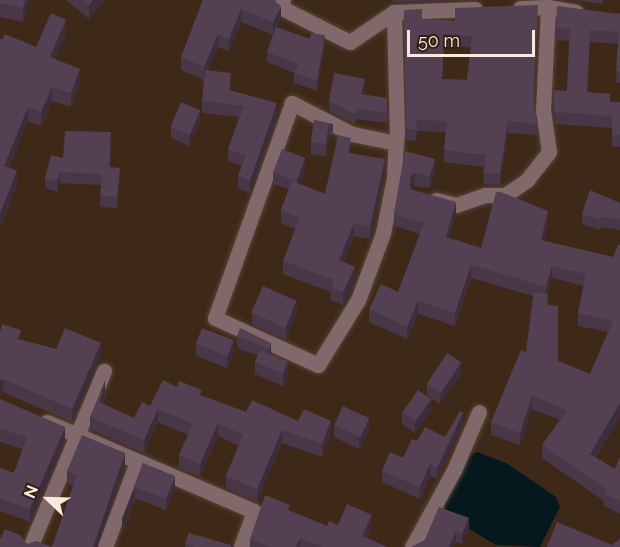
<!DOCTYPE html>
<style>
body{margin:0}
#map{position:relative;width:620px;height:547px;overflow:hidden;background:#3e2918;font-family:Raleway,sans-serif}
div>[style]{position:absolute}
.water>*{inset:0;background:#04181d}
.roads{filter:drop-shadow(0 0 2px #584434) drop-shadow(0 0 2px #584434)}
.minor>*{height:15px;margin:-7.5px;padding:0 7.5px;transform-origin:7.5px;border-radius:7.5px;background:#81696b}
.wall>*{inset:0;background:#483747}
.shaded-wall>*{inset:0;background:#3b2d3a}
.building>*{inset:0;background:#544053;transform-origin:0 0}
span{translate:-50% -50%;white-space:nowrap;text-align:center;line-height:1.15;-webkit-text-stroke:6px #331f0e;paint-order:stroke}
.north{position:absolute;left:18px;top:469px;width:60px;height:60px;-webkit-text-stroke:4px #331f0e;paint-order:stroke;rotate:293deg;font-size:16px;font-weight:700;line-height:24px;text-align:center;color:#f8e9df}
.north::after{content:'';display:block;margin:auto;width:21px;height:27px;background:#f8e9df;clip-path:polygon(50% 0,100% 100%,50% 72%,0 100%)}
.scale{position:absolute;left:407px;top:30px;width:128px;height:27px;box-sizing:border-box;border:3px solid #f8e9df;border-top:0;padding-left:8px;font-size:18px;line-height:21px;white-space:nowrap;color:#f8e9df;-webkit-text-stroke:4px #331f0e;paint-order:stroke}
</style>
<div id="map">
<div class="water">
<div style="clip-path:polygon(477px 452px,506px 463px,556px 497px,560px 507px,540px 547px,496px 545px,445px 514px,445px 496px,468px 456px)"></div>
</div>
<div class="roads">
<div class="minor">
<div style="left:283px;top:0;width:8px;rotate:113deg"></div>
<div style="left:280px;top:7px;width:78px;rotate:26.6deg"></div>
<div style="left:350px;top:42px;width:53px;rotate:-34.3deg"></div>
<div style="left:520px;top:8px;width:28px;rotate:-2deg"></div>
<div style="left:548px;top:7px;width:28px;rotate:10deg"></div>
<div style="left:396px;top:143px;width:45px;rotate:-168.4deg"></div>
<div style="left:352px;top:134px;width:68px;rotate:-152.7deg"></div>
<div style="left:292px;top:103px;width:228px;rotate:109.7deg"></div>
<div style="left:215px;top:318px;width:113px;rotate:24.5deg"></div>
<div style="left:318px;top:365px;width:76px;rotate:-58.4deg"></div>
<div style="left:358px;top:300px;width:72px;rotate:-69.5deg"></div>
<div style="left:383px;top:233px;width:56px;rotate:-78.7deg"></div>
<div style="left:394px;top:178px;width:35px;rotate:-87deg"></div>
<div style="left:396px;top:143px;width:9px;rotate:-84deg"></div>
<div style="left:397px;top:134px;width:122px;rotate:-91.4deg"></div>
<div style="left:394px;top:12px;width:81px;rotate:-2.1deg"></div>
<div style="left:436px;top:200px;width:21px;rotate:14deg"></div>
<div style="left:456px;top:205px;width:31px;rotate:-19deg"></div>
<div style="left:485px;top:195px;width:20px"></div>
<div style="left:505px;top:195px;width:27px;rotate:-34deg"></div>
<div style="left:527px;top:180px;width:36px;rotate:-52deg"></div>
<div style="left:549px;top:152px;width:42px;rotate:-98.1deg"></div>
<div style="left:543px;top:110px;width:103px;rotate:-87.2deg"></div>
<div style="left:47px;top:422px;width:225px;rotate:23.3deg"></div>
<div style="left:254px;top:511px;width:38px;rotate:110deg"></div>
<div style="left:30px;top:547px;width:191px;rotate:-67.2deg"></div>
<div style="left:105px;top:547px;width:91px;rotate:-69.4deg"></div>
<div style="left:412px;top:547px;width:88px;rotate:-61.4deg"></div>
<div style="left:454px;top:470px;width:63px;rotate:-66.7deg"></div>
</div>
</div>
<div class="wall">
<div style="clip-path:polygon(0 0,29px 0,23px 22px,0 17px)"></div>
<div style="clip-path:polygon(66px 0,105px 0,89px 19px)"></div>
<div style="clip-path:polygon(203px 0,281px 18px,277px 27px,325px 45px,317px 91px,294px 83px,294px 73px,267px 62px,267px 52px,273px 35px,241px 22px,229px 51px,218px 47px,208px 70px,231px 84px,230px 90px,277px 115px,250px 193px,238px 188px,238px 176px,242px 166px,228px 161px,228px 149px,239px 117px,202px 113px,202px 101px,204px 78px,204px 80px,181px 70px,181px 57px)"></div>
<div style="clip-path:polygon(393px 0,464px 0,393px 2px)"></div>
<div style="clip-path:polygon(571px 0,603px 0,603px 4px)"></div>
<div style="clip-path:polygon(evenodd,404px 10px,422px 19px,455px 21px,538px 17px,534px 101px,537px 124px,537px 135px,508px 133px,500px 185px,483px 184px,484px 167px,444px 162px,444px 150px,446px 132px,417px 131px,416px 141px,406px 140px,404px 10px,444px 46px,471px 47px,467px 80px,442px 79px,444px 46px)"></div>
<div style="clip-path:polygon(620px 13px,620px 83px,616px 83px,618px 44px,590px 42px,587px 92px,610px 102px,620px 102px,620px 147px,612px 147px,612px 128px,555px 124px,553px 101px,553px 90px,567px 91px,569px 41px,556px 40px,556px 28px)"></div>
<div style="clip-path:polygon(66px 34px,55px 59px,80px 83px,71px 107px,52px 101px,41px 126px,28px 121px,9px 168px,17px 185px,0 227px,0 39px,36px 47px)"></div>
<div style="clip-path:polygon(365px 89px,363px 94px,387px 113px,387px 123px,356px 119px,355px 124px,329px 111px,329px 101px)"></div>
<div style="clip-path:polygon(314px 120px,333px 124px,333px 135px,329px 135px,326px 156px,311px 154px,311px 142px)"></div>
<div style="clip-path:polygon(200px 121px,189px 146px,171px 138px,171px 127px)"></div>
<div style="clip-path:polygon(111px 143px,110px 167px,120px 178px,117px 208px,100px 207px,101px 185px,60px 183px,57px 192px,45px 188px,45px 178px,63px 158px)"></div>
<div style="clip-path:polygon(evenodd,405px 151px,435px 171px,430px 188px,415px 186px,410px 189px,456px 214px,449px 238px,481px 248px,548px 224px,544px 241px,613px 257px,620px 416px,596px 458px,615px 469px,620px 457px,620px 514px,604px 506px,604px 501px,542px 458px,542px 445px,560px 420px,532px 409px,520px 445px,491px 435px,491px 422px,526px 352px,533px 296px,471px 278px,455px 326px,418px 314px,407px 339px,369px 322px,369px 309px,398px 292px,420px 234px,394px 226px,394px 214px,405px 151px,552px 278px,584px 286px,578px 313px,578px 326px,608px 332px,590px 374px,558px 361px,547px 294px,552px 278px)"></div>
<div style="clip-path:polygon(350px 153px,385px 172px,370px 239px,354px 236px,344px 262px,355px 280px,343px 305px,331px 300px,331px 292px,283px 274px,283px 261px,295px 229px,281px 223px,281px 210px,289px 189px,273px 184px,273px 172px,305px 169px,300px 184px,325px 194px)"></div>
<div style="clip-path:polygon(620px 203px,620px 230px,601px 227px,600px 230px,582px 224px,582px 214px)"></div>
<div style="clip-path:polygon(297px 312px,286px 340px,252px 324px,252px 313px)"></div>
<div style="clip-path:polygon(0 332px,21px 340px,56px 349px,101px 355px,72px 422px,3px 392px,0 393px)"></div>
<div style="clip-path:polygon(237px 336px,271px 343px,271px 354px,288px 373px,283px 386px,255px 374px,255px 362px,258px 356px,237px 348px)"></div>
<div style="clip-path:polygon(196px 344px,234px 352px,227px 368px,196px 356px)"></div>
<div style="clip-path:polygon(461px 374px,440px 404px,427px 395px,427px 384px)"></div>
<div style="clip-path:polygon(177px 387px,246px 412px,298px 421px,331px 434px,322px 457px,282px 443px,257px 502px,226px 488px,226px 476px,239px 446px,218px 436px,200px 477px,179px 468px,179px 455px,188px 435px,158px 422px,144px 453px,90px 429px,90px 417px,105px 393px,102px 404px,134px 418px,150px 406px)"></div>
<div style="clip-path:polygon(0 399px,65px 440px,30px 522px,0 511px,0 468px,14px 473px,23px 449px,0 442px)"></div>
<div style="clip-path:polygon(431px 411px,415px 433px,402px 424px,402px 412px)"></div>
<div style="clip-path:polygon(334px 425px,369px 430px,359px 449px,334px 437px)"></div>
<div style="clip-path:polygon(463px 425px,437px 479px,430px 476px,420px 499px,382px 482px,382px 471px,403px 458px,417px 441px,445px 437px)"></div>
<div style="clip-path:polygon(143px 463px,175px 487px,166px 510px,135px 498px,122px 530px,122px 519px)"></div>
<div style="clip-path:polygon(125px 466px,97px 547px,0 547px,1px 538px,27px 544px,52px 547px,73px 486px,67px 483px,67px 471px)"></div>
<div style="clip-path:polygon(439px 507px,469px 529px,462px 544px,456px 542px,453px 547px,412px 547px,425px 540px)"></div>
<div style="clip-path:polygon(290px 511px,327px 526px,338px 525px,372px 526px,367px 538px,387px 547px,250px 547px,250px 539px)"></div>
<div style="clip-path:polygon(185px 543px,231px 547px,185px 547px)"></div>
</div>
<div class="shaded-wall">
<div style="clip-path:polygon(25px 0,29px 0,23px 22px,23px 8px)"></div>
<div style="clip-path:polygon(93px 0,105px 0,89px 19px,89px 5px)"></div>
<div style="clip-path:polygon(281px 6px,281px 18px,273px 35px,273px 22px)"></div>
<div style="clip-path:polygon(241px 9px,241px 22px,229px 51px,229px 39px)"></div>
<div style="clip-path:polygon(66px 20px,66px 34px,50px 71px,50px 57px)"></div>
<div style="clip-path:polygon(218px 34px,218px 47px,204px 80px,204px 67px)"></div>
<div style="clip-path:polygon(325px 35px,325px 45px,317px 91px,317px 81px)"></div>
<div style="clip-path:polygon(80px 69px,80px 83px,71px 107px,71px 93px)"></div>
<div style="clip-path:polygon(365px 79px,365px 89px,361px 104px,361px 94px)"></div>
<div style="clip-path:polygon(52px 87px,52px 101px,41px 126px,41px 112px)"></div>
<div style="clip-path:polygon(277px 103px,277px 115px,250px 193px,250px 181px)"></div>
<div style="clip-path:polygon(28px 107px,28px 121px,4px 180px,4px 166px)"></div>
<div style="clip-path:polygon(200px 110px,200px 121px,189px 146px,189px 135px)"></div>
<div style="clip-path:polygon(508px 121px,508px 133px,500px 185px,500px 174px)"></div>
<div style="clip-path:polygon(329px 123px,329px 135px,326px 156px,326px 144px)"></div>
<div style="clip-path:polygon(305px 158px,305px 169px,297px 192px,297px 180px)"></div>
<div style="clip-path:polygon(385px 159px,385px 172px,370px 239px,370px 226px)"></div>
<div style="clip-path:polygon(435px 159px,435px 171px,430px 188px,430px 176px)"></div>
<div style="clip-path:polygon(120px 168px,120px 178px,117px 208px,117px 197px)"></div>
<div style="clip-path:polygon(17px 171px,17px 185px,0 227px,0 213px)"></div>
<div style="clip-path:polygon(60px 172px,60px 183px,57px 192px,57px 181px)"></div>
<div style="clip-path:polygon(415px 173px,415px 186px,410px 189px,410px 176px)"></div>
<div style="clip-path:polygon(456px 202px,456px 214px,446px 249px,446px 237px)"></div>
<div style="clip-path:polygon(548px 211px,548px 224px,541px 253px,541px 240px)"></div>
<div style="clip-path:polygon(354px 223px,354px 236px,339px 273px,339px 260px)"></div>
<div style="clip-path:polygon(471px 265px,471px 278px,455px 326px,455px 313px)"></div>
<div style="clip-path:polygon(552px 266px,552px 278px,546px 300px,546px 287px)"></div>
<div style="clip-path:polygon(355px 267px,355px 280px,343px 305px,343px 292px)"></div>
<div style="clip-path:polygon(297px 301px,297px 312px,286px 340px,286px 328px)"></div>
<div style="clip-path:polygon(418px 301px,418px 314px,407px 339px,407px 327px)"></div>
<div style="clip-path:polygon(234px 340px,234px 352px,227px 368px,227px 356px)"></div>
<div style="clip-path:polygon(101px 343px,101px 355px,72px 422px,72px 409px)"></div>
<div style="clip-path:polygon(271px 343px,271px 354px,269px 361px,269px 349px)"></div>
<div style="clip-path:polygon(288px 362px,288px 373px,283px 386px,283px 374px)"></div>
<div style="clip-path:polygon(461px 362px,461px 374px,440px 404px,440px 393px)"></div>
<div style="clip-path:polygon(3px 379px,3px 392px,0 393px,0 381px)"></div>
<div style="clip-path:polygon(105px 380px,105px 393px,99px 415px,99px 402px)"></div>
<div style="clip-path:polygon(532px 396px,532px 409px,520px 445px,520px 433px)"></div>
<div style="clip-path:polygon(431px 399px,431px 411px,415px 433px,415px 421px)"></div>
<div style="clip-path:polygon(620px 403px,620px 416px,590px 467px,590px 454px)"></div>
<div style="clip-path:polygon(158px 409px,158px 422px,144px 453px,144px 440px)"></div>
<div style="clip-path:polygon(463px 413px,463px 425px,437px 479px,437px 468px)"></div>
<div style="clip-path:polygon(369px 418px,369px 430px,359px 449px,359px 437px)"></div>
<div style="clip-path:polygon(331px 421px,331px 434px,322px 457px,322px 444px)"></div>
<div style="clip-path:polygon(218px 423px,218px 436px,200px 477px,200px 464px)"></div>
<div style="clip-path:polygon(65px 427px,65px 440px,30px 522px,30px 509px)"></div>
<div style="clip-path:polygon(282px 430px,282px 443px,257px 502px,257px 489px)"></div>
<div style="clip-path:polygon(125px 453px,125px 466px,97px 547px,93px 547px)"></div>
<div style="clip-path:polygon(430px 464px,430px 476px,420px 499px,420px 487px)"></div>
<div style="clip-path:polygon(175px 476px,175px 487px,166px 510px,166px 499px)"></div>
<div style="clip-path:polygon(135px 487px,135px 498px,122px 530px,122px 519px)"></div>
<div style="clip-path:polygon(372px 515px,372px 526px,362px 547px,362px 536px)"></div>
<div style="clip-path:polygon(469px 518px,469px 529px,462px 544px,462px 534px)"></div>
<div style="clip-path:polygon(456px 531px,456px 542px,453px 547px,449px 547px)"></div>
<div style="clip-path:polygon(300px 538px,300px 547px,296px 547px)"></div>
</div>
<div class="building">
<div style="clip-path:polygon(0 0,25px 0,23px 8px,0 3px)"></div>
<div style="clip-path:polygon(82px 0,93px 0,89px 5px)"></div>
<div style="clip-path:polygon(203px 0,273px 0,281px 6px,273px 22px,241px 9px,229px 39px,218px 34px,204px 67px,181px 57px)"></div>
<div style="clip-path:polygon(evenodd,538px 5px,533px 98px,537px 124px,508px 121px,500px 174px,483px 173px,486px 155px,444px 150px,447px 121px,417px 120px,416px 129px,406px 129px,404px 10px,422px 9px,422px 19px,455px 21px,455px 8px,538px 5px,444px 34px,472px 36px,467px 80px,442px 79px,444px 34px)"></div>
<div style="clip-path:polygon(557px 6px,619px 14px,620px 13px,620px 72px,616px 71px,619px 32px,590px 30px,587px 92px,610px 94px,610px 102px,620px 102px,620px 135px,612px 135px,612px 116px,555px 112px,553px 90px,567px 91px,570px 29px,556px 28px)"></div>
<div style="clip-path:polygon(51px 13px,66px 20px,50px 57px,80px 69px,71px 93px,52px 87px,41px 112px,28px 107px,4px 166px,17px 171px,0 213px,0 39px,2px 40px,5px 34px,36px 47px)"></div>
<div style="clip-path:polygon(276px 27px,310px 39px,311px 33px,325px 35px,317px 81px,294px 73px,298px 64px,267px 52px)"></div>
<div style="clip-path:polygon(205px 70px,231px 73px,229px 90px,277px 103px,250px 181px,238px 176px,246px 156px,228px 149px,244px 106px,202px 101px)"></div>
<div style="clip-path:polygon(334px 73px,365px 79px,361px 94px,387px 98px,387px 113px,356px 109px,355px 114px,329px 101px)"></div>
<div style="left:181px;top:102px;width:21px;height:27px;rotate:23deg"></div>
<div style="clip-path:polygon(314px 120px,333px 124px,329px 123px,326px 144px,311px 142px)"></div>
<div style="clip-path:polygon(65px 131px,111px 132px,109px 167px,120px 168px,117px 197px,100px 196px,102px 174px,60px 172px,57px 181px,45px 178px,51px 155px,63px 158px)"></div>
<div style="clip-path:polygon(338px 135px,351px 138px,349px 153px,385px 159px,370px 226px,354px 223px,339px 260px,355px 267px,343px 292px,331px 287px,334px 280px,283px 261px,300px 218px,281px 210px,292px 181px,325px 194px)"></div>
<div style="left:282px;top:149px;width:25px;height:25px;rotate:21deg"></div>
<div style="clip-path:polygon(405px 151px,435px 159px,430px 176px,415px 173px,410px 176px,410px 189px,456px 202px,446px 237px,481px 248px,496px 192px,501px 192px,548px 211px,541px 240px,613px 257px,618px 245px,620px 245px,620px 403px,590px 454px,615px 469px,620px 457px,620px 501px,604px 493px,606px 489px,542px 445px,567px 410px,532px 396px,520px 433px,491px 422px,521px 350px,526px 352px,534px 292px,548px 294px,547px 305px,558px 306px,558px 361px,590px 374px,613px 321px,578px 313px,586px 274px,552px 266px,546px 287px,471px 265px,455px 313px,418px 301px,407px 327px,369px 309px,381px 284px,398px 292px,424px 223px,394px 214px)"></div>
<div style="clip-path:polygon(590px 190px,620px 203px,620px 219px,601px 217px,600px 220px,582px 214px)"></div>
<div style="left:263px;top:286px;width:37px;height:29px;rotate:24deg"></div>
<div style="clip-path:polygon(2px 324px,21px 330px,18px 339px,56px 349px,65px 328px,101px 343px,72px 409px,3px 379px,0 381px,0 332px)"></div>
<div style="left:202px;top:328px;width:34px;height:17px;rotate:21deg"></div>
<div style="clip-path:polygon(240px 328px,271px 343px,269px 349px,237px 336px)"></div>
<div style="left:260px;top:350px;width:30px;height:13px;rotate:23deg"></div>
<div style="left:447px;top:353px;width:17px;height:37px;rotate:33deg"></div>
<div style="clip-path:polygon(105px 380px,99px 402px,134px 418px,142px 402px,150px 406px,163px 380px,177px 387px,179px 381px,202px 390px,200px 395px,246px 412px,252px 400px,298px 421px,304px 409px,331px 421px,322px 444px,282px 430px,257px 489px,226px 476px,243px 435px,218px 423px,200px 464px,179px 455px,193px 424px,158px 409px,144px 440px,90px 417px)"></div>
<div style="left:418px;top:390px;width:16px;height:27px;rotate:35deg"></div>
<div style="clip-path:polygon(0 399px,65px 427px,30px 509px,0 498px,0 468px,14px 473px,27px 437px,0 429px)"></div>
<div style="left:343px;top:406px;width:29px;height:21px;rotate:25deg"></div>
<div style="clip-path:polygon(460px 411px,463px 413px,437px 468px,430px 464px,420px 487px,382px 471px,390px 452px,403px 458px,412px 439px,417px 441px,425px 427px,445px 437px)"></div>
<div style="clip-path:polygon(82px 435px,125px 453px,93px 547px,0 547px,0 538px,1px 538px,5px 529px,20px 535px,27px 544px,37px 541px,52px 547px,77px 475px,67px 471px)"></div>
<div style="clip-path:polygon(143px 463px,175px 476px,166px 499px,135px 487px,122px 519px)"></div>
<div style="clip-path:polygon(265px 495px,290px 505px,288px 510px,327px 526px,329px 521px,338px 525px,347px 504px,372px 515px,362px 536px,387px 547px,323px 547px,300px 538px,296px 547px,271px 547px,250px 539px)"></div>
<div style="clip-path:polygon(439px 507px,469px 518px,462px 534px,456px 531px,449px 547px,412px 547px,413px 546px,425px 540px)"></div>
<div style="clip-path:polygon(557px 522px,612px 545px,620px 539px,620px 547px,547px 547px)"></div>
<div style="clip-path:polygon(189px 533px,231px 545px,231px 547px,195px 547px,185px 543px)"></div>
</div>
<div class="north">N</div>
<div class="scale">50 m</div>
</div>
